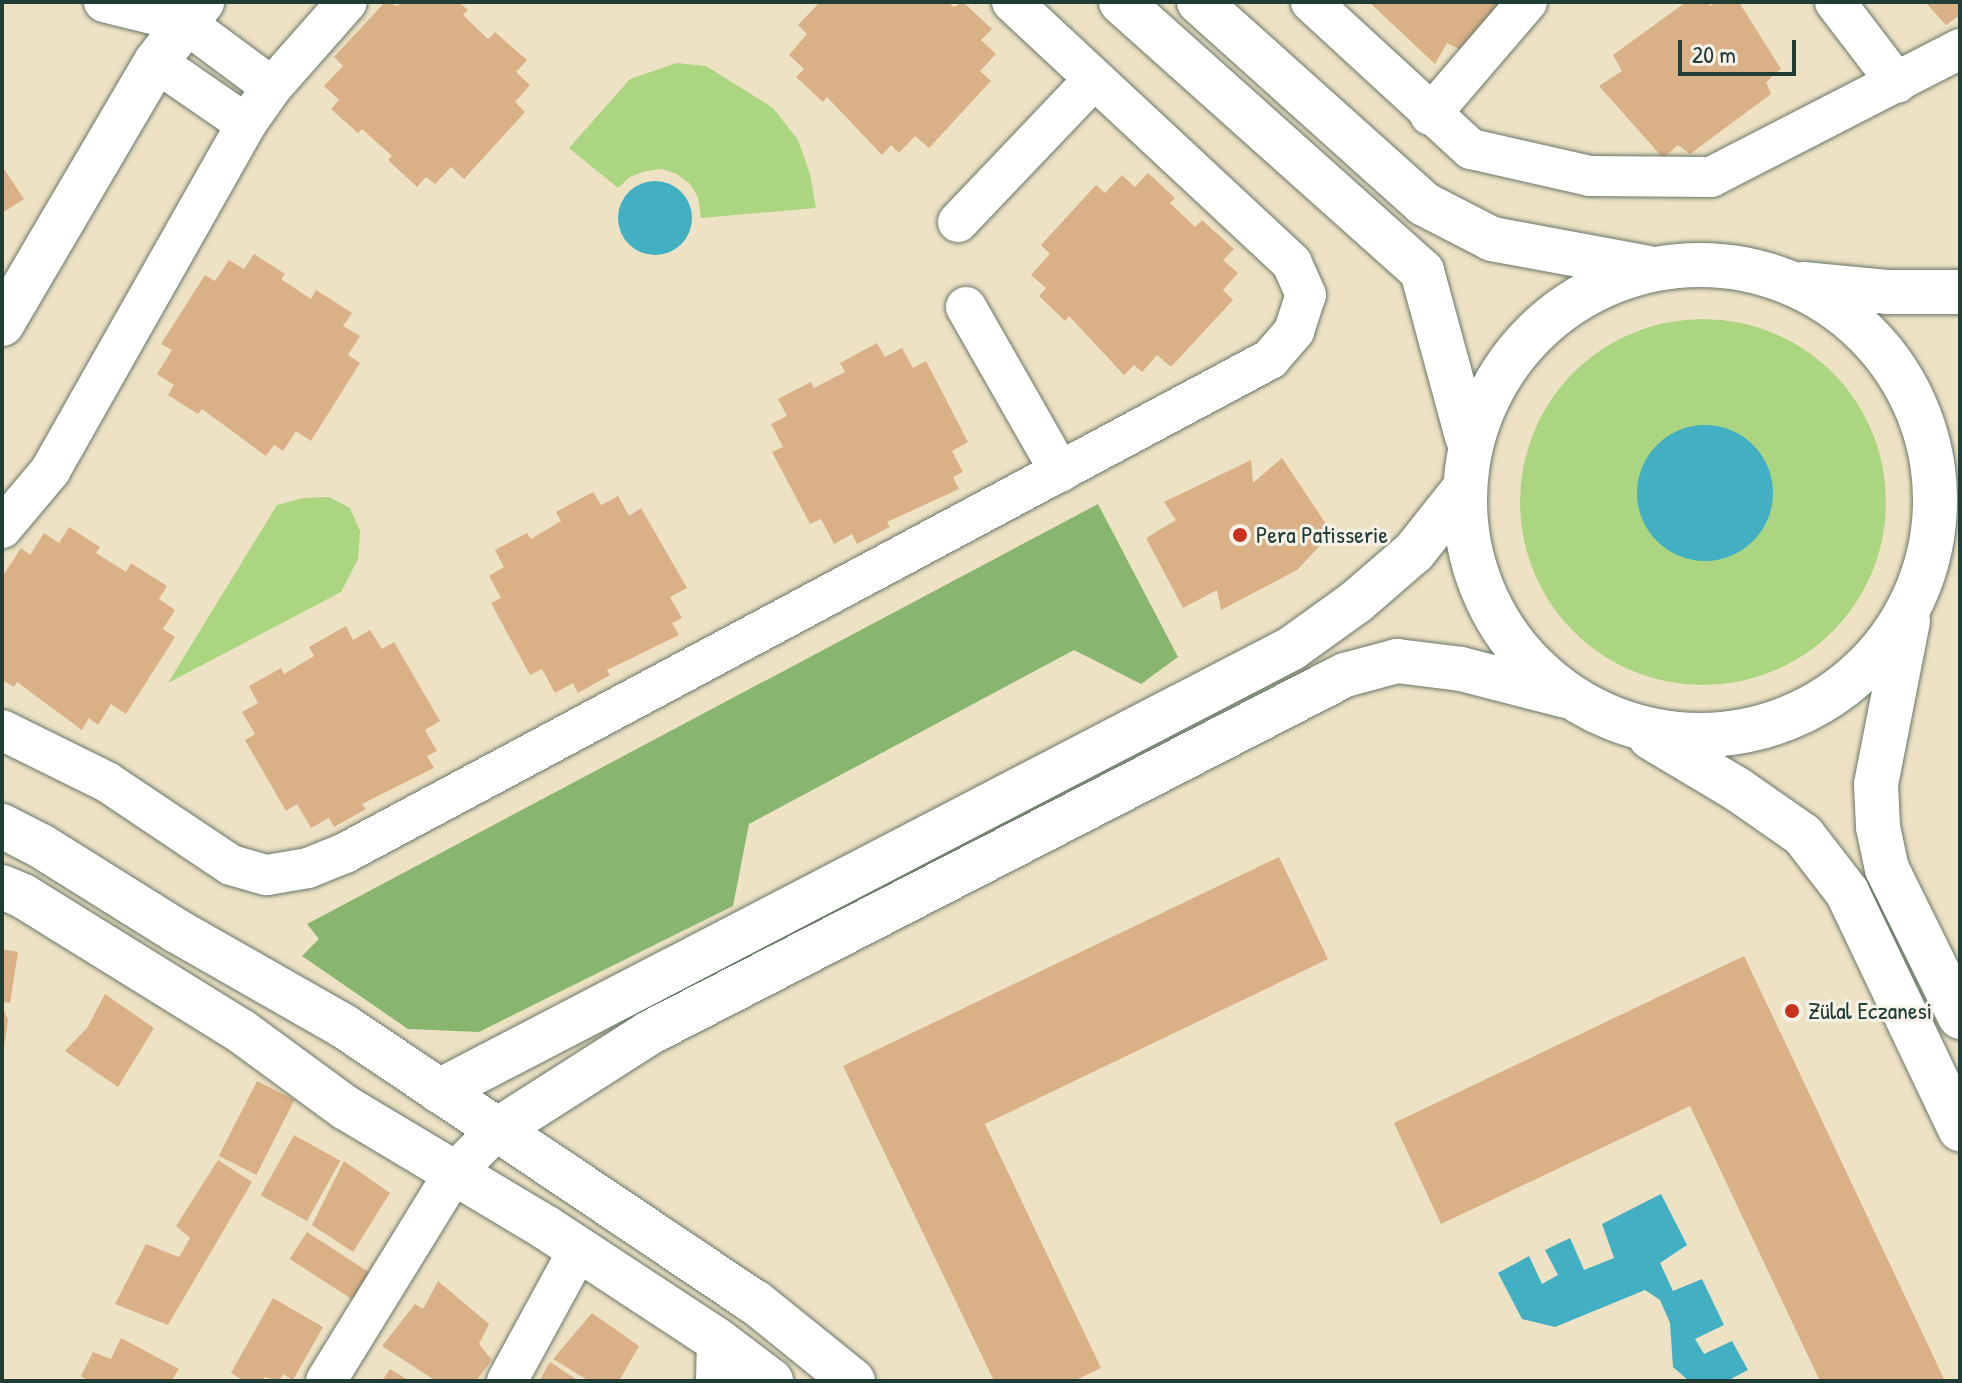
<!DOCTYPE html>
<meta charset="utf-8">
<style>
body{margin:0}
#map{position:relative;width:1962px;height:1383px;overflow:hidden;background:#eee2c5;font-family:"Patrick Hand",sans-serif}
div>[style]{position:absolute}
.green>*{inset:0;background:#acd581}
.round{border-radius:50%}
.forest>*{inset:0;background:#89b66f}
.water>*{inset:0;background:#43afc2}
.building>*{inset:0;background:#dab187;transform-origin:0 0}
.roads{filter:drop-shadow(0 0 2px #677767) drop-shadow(0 0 2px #677767)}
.minor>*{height:40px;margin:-20px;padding:0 20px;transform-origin:20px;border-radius:20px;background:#fff}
.major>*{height:44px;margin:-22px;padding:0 22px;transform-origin:22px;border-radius:22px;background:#fff}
.major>.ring{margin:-22px;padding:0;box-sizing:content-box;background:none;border:44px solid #fff;border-radius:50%}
.dots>*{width:22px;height:22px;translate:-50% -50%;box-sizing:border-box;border:4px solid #f7f3e8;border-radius:50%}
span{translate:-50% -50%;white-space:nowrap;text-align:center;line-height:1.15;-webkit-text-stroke:6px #f7f3e8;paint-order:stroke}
.poi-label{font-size:24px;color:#1f3d34}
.left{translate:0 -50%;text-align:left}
.frame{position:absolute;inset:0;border:4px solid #1f3d34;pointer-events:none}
.scale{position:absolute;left:1678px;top:40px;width:118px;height:36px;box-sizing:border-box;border:4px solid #1f3d34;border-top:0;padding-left:10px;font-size:24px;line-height:28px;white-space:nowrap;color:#1f3d34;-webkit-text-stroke:6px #f7f3e8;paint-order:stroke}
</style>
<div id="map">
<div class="green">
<div style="clip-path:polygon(677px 63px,706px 66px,773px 108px,798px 140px,810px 174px,816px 208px,701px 218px,698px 197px,690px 184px,677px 174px,662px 169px,645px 171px,630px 177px,618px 188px,569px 148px,630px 79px)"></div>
<div class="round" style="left:1520px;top:319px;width:366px;height:366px"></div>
<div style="clip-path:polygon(329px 497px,350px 508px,360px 531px,358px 559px,341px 592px,168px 683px,277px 505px,303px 498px)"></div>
</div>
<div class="forest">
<div style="clip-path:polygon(1098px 504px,1178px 657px,1141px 684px,1074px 650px,749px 824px,733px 906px,479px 1032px,408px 1029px,302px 956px,319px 939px,307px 924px)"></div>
</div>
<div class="water">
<div class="round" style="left:618px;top:181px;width:74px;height:74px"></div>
<div class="round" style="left:1637px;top:425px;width:136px;height:136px"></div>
<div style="clip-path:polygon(1661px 1194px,1687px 1245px,1660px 1263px,1673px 1291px,1702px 1279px,1724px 1325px,1695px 1339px,1704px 1354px,1732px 1341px,1748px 1370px,1727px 1381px,1689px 1381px,1673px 1367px,1670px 1323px,1660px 1300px,1645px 1290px,1555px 1327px,1522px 1319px,1498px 1273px,1529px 1256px,1542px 1284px,1558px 1275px,1545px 1250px,1570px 1238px,1584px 1270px,1614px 1258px,1602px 1224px)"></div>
</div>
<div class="building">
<div style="clip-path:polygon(385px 2px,398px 6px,401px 2px,459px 2px,468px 10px,463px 15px,488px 39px,495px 32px,527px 60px,516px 72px,530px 85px,515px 102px,525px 112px,464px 179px,451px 167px,435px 184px,426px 177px,417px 187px,388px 160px,392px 156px,362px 129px,358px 133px,331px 109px,339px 100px,324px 86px,343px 66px,334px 57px)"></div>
<div style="clip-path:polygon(820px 2px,948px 2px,954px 7px,963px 2px,992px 29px,981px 40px,996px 54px,980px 71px,991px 81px,929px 148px,915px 136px,899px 153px,891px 145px,882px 155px,827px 97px,823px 102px,796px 77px,804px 69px,789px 55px,807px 34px,798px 25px)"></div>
<div style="clip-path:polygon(1369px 2px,1504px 2px,1461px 50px,1447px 43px,1435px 64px)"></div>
<div style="clip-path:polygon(1686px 2px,1708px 2px,1711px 6px,1716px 2px,1739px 2px,1781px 69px,1766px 82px,1771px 94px,1690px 154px,1678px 145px,1663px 158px,1599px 86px,1622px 71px,1613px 55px)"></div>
<div style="clip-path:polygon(1925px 2px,1960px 2px,1960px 15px,1946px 25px)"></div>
<div style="clip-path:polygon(2px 166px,24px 199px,2px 213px)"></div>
<div style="clip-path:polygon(1148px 173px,1175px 198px,1170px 203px,1195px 227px,1202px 220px,1234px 249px,1223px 260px,1238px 273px,1223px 290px,1233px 300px,1171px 367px,1157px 355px,1142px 372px,1134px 365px,1124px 375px,1069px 316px,1065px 321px,1039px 296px,1046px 288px,1031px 275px,1050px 254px,1041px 245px,1096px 185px,1105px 193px,1122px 175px,1135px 187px)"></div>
<div style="clip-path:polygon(254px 254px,285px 274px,281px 279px,311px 299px,316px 290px,352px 313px,343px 326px,360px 336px,348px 355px,360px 363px,311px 441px,296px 431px,283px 451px,274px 445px,266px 456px,202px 409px,198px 414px,168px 395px,174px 385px,157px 374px,172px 350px,161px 344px,205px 275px,215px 281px,229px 260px,244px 269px)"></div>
<div style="clip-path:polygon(877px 343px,885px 357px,902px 348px,913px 368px,926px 361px,968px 442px,952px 451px,963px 472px,953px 477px,959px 489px,887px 522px,890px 527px,857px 544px,852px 534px,834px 544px,821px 519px,810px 524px,772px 452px,783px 447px,771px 424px,787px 416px,778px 399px,811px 382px,814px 388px,845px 372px,840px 363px)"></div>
<div style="clip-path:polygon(1282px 458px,1332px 533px,1297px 570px,1221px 610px,1217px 590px,1183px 608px,1146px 538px,1176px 520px,1164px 502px,1251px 460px,1253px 483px)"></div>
<div style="clip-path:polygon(593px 492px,601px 505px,618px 496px,629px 516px,641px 508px,687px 588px,670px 597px,682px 618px,672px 623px,679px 635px,607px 670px,610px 675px,578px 693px,573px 683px,555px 693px,542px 669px,530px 675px,491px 603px,501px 598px,489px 576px,504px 567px,495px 550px,527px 533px,531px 539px,561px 521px,556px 512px)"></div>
<div style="clip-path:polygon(69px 527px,100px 547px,96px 553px,126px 572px,131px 563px,167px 586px,159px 599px,175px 610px,163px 629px,175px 637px,126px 714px,111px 704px,98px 725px,89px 718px,82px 730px,17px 682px,14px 687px,2px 680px,2px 577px,21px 548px,30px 555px,44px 533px,59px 543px)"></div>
<div style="clip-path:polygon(346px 626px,353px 640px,370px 630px,382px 649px,394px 642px,440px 721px,425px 730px,437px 751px,427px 756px,434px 768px,362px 804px,366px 809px,334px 827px,329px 818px,311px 828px,297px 804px,286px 811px,245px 740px,255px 734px,242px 712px,258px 703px,249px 686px,281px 668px,284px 674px,314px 656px,309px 647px)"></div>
<div style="clip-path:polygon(1279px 857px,1328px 959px,985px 1124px,1101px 1368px,1074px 1381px,994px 1381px,843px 1066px)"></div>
<div style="clip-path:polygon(2px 949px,18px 952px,10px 1003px,2px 1002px)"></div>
<div style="clip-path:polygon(1744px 956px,1792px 1057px,1945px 1381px,1820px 1381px,1690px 1106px,1441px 1224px,1394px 1123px)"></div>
<div style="clip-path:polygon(105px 994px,154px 1028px,118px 1087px,65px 1051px,87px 1028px)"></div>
<div style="clip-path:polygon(2px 1006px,8px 1020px,4px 1047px,2px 1047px)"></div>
<div style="left:257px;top:1081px;width:42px;height:84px;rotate:27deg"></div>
<div style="left:294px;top:1135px;width:53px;height:69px;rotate:29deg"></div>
<div style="clip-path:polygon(218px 1160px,252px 1182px,168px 1325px,115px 1304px,146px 1244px,179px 1257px,190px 1238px,176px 1226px)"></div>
<div style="clip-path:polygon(344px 1161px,390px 1193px,353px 1252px,312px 1225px)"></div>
<div style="left:307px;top:1232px;width:79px;height:32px;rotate:33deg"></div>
<div style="clip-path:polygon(438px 1281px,489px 1324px,479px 1344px,492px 1360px,476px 1381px,436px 1381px,382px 1346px,415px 1304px,423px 1309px)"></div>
<div style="clip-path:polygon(273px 1298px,323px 1327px,293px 1380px,283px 1374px,279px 1381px,265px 1377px,262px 1381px,244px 1381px,231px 1373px)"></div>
<div style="clip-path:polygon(592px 1313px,639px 1346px,619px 1381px,589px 1381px,553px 1359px)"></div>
<div style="clip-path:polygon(121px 1338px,179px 1369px,171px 1381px,90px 1381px,81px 1376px,93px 1352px,111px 1359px)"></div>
<div style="clip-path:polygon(550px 1362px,579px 1381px,539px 1381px)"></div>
<div style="clip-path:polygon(390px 1369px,410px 1381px,382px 1381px)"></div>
</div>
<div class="roads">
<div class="minor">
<div style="left:104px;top:2px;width:82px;rotate:14deg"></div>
<div style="left:184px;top:22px;width:109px;rotate:36.5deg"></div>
<div style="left:1311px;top:2px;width:217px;rotate:42.6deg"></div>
<div style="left:1471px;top:149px;width:122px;rotate:12.8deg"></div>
<div style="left:1590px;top:176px;width:121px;rotate:0.5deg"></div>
<div style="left:1711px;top:177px;width:280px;rotate:-27.2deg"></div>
<div style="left:1835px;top:2px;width:102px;rotate:52.6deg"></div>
<div style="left:156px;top:62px;width:109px;rotate:34.6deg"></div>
<div style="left:1430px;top:115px;width:149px;rotate:-49.4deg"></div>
<div style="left:958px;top:222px;width:197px;rotate:-46.4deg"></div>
<div style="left:966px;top:307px;width:190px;rotate:60.3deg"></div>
<div style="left:2px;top:528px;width:75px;rotate:-49.9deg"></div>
<div style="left:50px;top:471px;width:399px;rotate:-60.5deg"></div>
<div style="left:246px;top:124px;width:45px;rotate:-54.9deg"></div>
<div style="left:272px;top:87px;width:113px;rotate:-48.6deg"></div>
<div style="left:2px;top:730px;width:117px;rotate:26.3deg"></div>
<div style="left:107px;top:782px;width:149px;rotate:33.8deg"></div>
<div style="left:231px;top:865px;width:37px;rotate:16deg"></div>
<div style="left:267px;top:875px;width:42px;rotate:-9.7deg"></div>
<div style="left:308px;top:868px;width:40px;rotate:-22deg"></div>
<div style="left:345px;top:853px;width:1049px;rotate:-28.1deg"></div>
<div style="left:1270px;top:359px;width:37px;rotate:-49deg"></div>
<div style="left:1294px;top:331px;width:38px;rotate:-72deg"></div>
<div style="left:1306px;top:295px;width:35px;rotate:-114deg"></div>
<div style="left:1292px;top:263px;width:383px;rotate:-137deg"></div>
<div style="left:326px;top:1381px;width:244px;rotate:-58.4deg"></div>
<div style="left:454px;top:1173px;width:61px;rotate:-45deg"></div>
<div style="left:507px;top:1381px;width:150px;rotate:-61.4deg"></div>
<div style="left:716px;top:1381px;width:41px;rotate:-88.6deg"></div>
</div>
<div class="major">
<div style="left:1121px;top:2px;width:404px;rotate:41.8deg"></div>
<div style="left:1422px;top:271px;width:172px;rotate:74.8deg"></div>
<div style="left:1199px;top:2px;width:302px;rotate:41.9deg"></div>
<div style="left:1424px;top:204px;width:76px;rotate:27.2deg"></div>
<div style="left:1492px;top:239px;width:159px;rotate:10.5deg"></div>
<div class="ring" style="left:1465px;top:265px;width:426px;height:426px"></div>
<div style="left:1803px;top:284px;width:84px;rotate:5.4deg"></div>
<div style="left:1887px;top:292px;width:73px"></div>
<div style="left:2px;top:324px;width:304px;rotate:-59.6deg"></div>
<div style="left:156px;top:62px;width:76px;rotate:-52.5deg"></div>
<div style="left:1908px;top:621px;width:166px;rotate:101.1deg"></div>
<div style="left:1876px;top:784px;width:43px;rotate:87.3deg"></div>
<div style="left:1878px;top:827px;width:43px;rotate:77.9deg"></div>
<div style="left:1887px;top:869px;width:165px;rotate:63.7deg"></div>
<div style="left:1650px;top:737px;width:101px;rotate:30.9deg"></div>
<div style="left:1737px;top:789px;width:80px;rotate:34.9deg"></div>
<div style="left:1803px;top:835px;width:72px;rotate:52.3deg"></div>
<div style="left:1847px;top:892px;width:263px;rotate:64.5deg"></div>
<div style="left:2px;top:826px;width:44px;rotate:27.1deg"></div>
<div style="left:41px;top:846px;width:160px;rotate:32deg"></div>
<div style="left:177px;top:931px;width:193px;rotate:29.7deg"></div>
<div style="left:345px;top:1027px;width:494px;rotate:33.9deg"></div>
<div style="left:755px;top:1302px;width:126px;rotate:38.9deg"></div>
<div style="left:2px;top:887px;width:23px;rotate:23deg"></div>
<div style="left:23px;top:896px;width:256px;rotate:31.8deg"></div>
<div style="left:241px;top:1031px;width:130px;rotate:36.3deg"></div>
<div style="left:346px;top:1108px;width:232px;rotate:30.9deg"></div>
<div style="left:545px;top:1227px;width:206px;rotate:33.3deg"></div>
<div style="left:717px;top:1340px;width:68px;rotate:37.2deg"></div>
<div style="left:439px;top:1091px;width:961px;rotate:-27.44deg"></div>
<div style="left:1292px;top:648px;width:79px;rotate:-35.7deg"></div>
<div style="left:1356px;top:602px;width:77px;rotate:-40.8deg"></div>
<div style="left:1414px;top:552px;width:80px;rotate:-51.6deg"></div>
<div style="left:497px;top:1130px;width:180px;rotate:-32.5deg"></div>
<div style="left:649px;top:1033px;width:783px;rotate:-27.22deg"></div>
<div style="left:1345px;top:675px;width:54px;rotate:-15.1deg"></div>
<div style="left:1397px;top:661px;width:64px;rotate:7.1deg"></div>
<div style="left:1461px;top:669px;width:108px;rotate:14.4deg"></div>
</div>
</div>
<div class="dots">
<div style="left:1240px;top:535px;background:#c8321e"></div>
<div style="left:1792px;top:1011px;background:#c8321e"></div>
</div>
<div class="poi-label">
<span class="left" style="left:1256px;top:535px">Pera Patisserie</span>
<span class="left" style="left:1808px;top:1011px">Zülal Eczanesi</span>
</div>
<div class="frame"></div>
<div class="scale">20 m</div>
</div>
